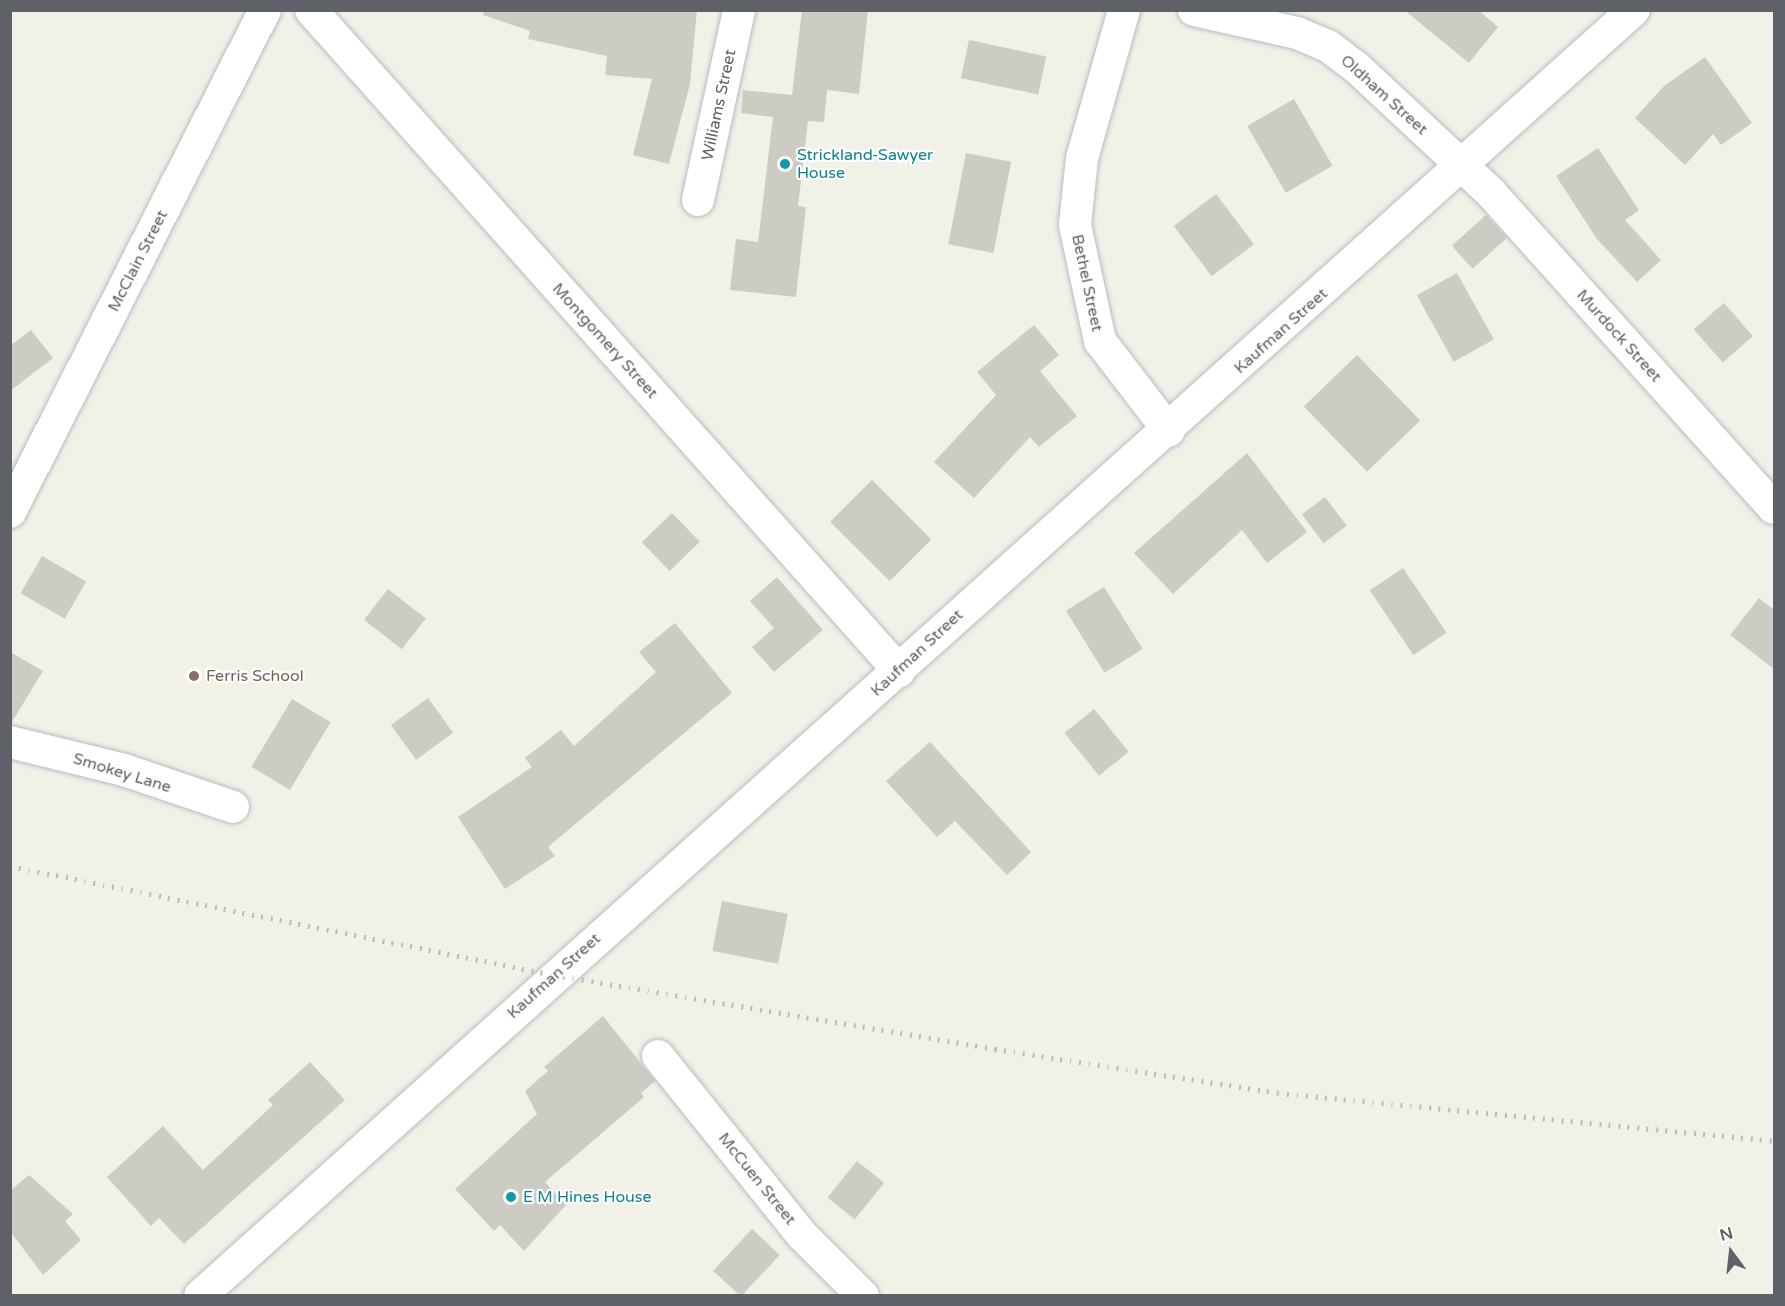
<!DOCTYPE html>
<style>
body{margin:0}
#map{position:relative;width:1785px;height:1306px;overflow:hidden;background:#f1f1e8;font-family:"Varela Round",sans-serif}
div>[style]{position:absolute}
.building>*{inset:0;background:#ccccc4;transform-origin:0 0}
.roads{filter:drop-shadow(0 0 2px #babbc1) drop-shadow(0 0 2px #babbc1)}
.street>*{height:32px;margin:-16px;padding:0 16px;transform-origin:16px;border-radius:16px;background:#fff}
.rail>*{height:4.5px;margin-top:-2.25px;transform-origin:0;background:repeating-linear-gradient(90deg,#bababb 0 1.5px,transparent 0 9.5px)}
.dots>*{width:16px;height:16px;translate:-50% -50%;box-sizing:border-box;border:3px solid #fff;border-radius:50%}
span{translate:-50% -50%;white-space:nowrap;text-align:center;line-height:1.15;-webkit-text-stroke:4.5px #fff;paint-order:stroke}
.street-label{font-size:16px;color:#5f6168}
.culture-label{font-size:16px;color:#0d838f}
.left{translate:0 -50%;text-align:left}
.education-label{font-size:16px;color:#785e54}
.frame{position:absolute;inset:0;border:12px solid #5f6168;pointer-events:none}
.north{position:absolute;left:1701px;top:1222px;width:60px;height:60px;-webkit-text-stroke:4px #fff;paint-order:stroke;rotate:345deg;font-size:16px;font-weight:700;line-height:24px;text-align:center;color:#5f6168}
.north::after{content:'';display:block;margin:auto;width:21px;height:27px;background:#5f6168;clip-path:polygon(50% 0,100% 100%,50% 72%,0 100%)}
</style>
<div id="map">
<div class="building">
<div style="clip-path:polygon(484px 10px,697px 10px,690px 84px,669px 164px,633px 155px,652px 79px,605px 75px,607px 56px,528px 39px,530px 31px,483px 15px)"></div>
<div style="clip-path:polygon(802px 10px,868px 10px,859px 94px,827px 90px,824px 122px,808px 121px,798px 206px,806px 207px,796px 297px,730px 290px,736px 239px,758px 242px,773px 117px,741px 113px,743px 90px,792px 95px)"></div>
<div style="clip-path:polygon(1404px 10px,1478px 10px,1498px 27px,1469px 63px)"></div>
<div style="left:969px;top:40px;width:79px;height:39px;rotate:12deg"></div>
<div style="clip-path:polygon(1705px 57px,1752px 123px,1721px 145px,1713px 134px,1685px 165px,1635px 118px,1664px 86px)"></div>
<div style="left:1294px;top:99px;width:77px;height:54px;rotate:60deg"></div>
<div style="clip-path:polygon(1598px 148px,1639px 210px,1625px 220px,1661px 260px,1637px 282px,1597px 239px,1556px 176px)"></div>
<div style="left:966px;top:153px;width:46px;height:93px;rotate:11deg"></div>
<div style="left:1216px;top:194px;width:63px;height:53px;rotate:53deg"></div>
<div style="left:1486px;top:215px;width:31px;height:46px;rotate:48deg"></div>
<div style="left:1457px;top:273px;width:76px;height:46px;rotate:61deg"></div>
<div style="left:1724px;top:303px;width:44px;height:40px;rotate:49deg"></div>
<div style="clip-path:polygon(1034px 325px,1059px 355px,1040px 371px,1077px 416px,1039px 447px,1030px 437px,974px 498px,934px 462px,996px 395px,977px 372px)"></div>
<div style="clip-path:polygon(31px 330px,53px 358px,10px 391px,10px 346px)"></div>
<div style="left:1357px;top:355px;width:91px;height:74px;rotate:46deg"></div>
<div style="clip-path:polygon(1247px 453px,1307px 532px,1267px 563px,1242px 530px,1173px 594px,1134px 553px)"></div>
<div style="left:872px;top:480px;width:84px;height:59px;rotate:45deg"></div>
<div style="left:1325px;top:497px;width:36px;height:29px;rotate:53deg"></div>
<div style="left:672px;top:513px;width:40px;height:42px;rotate:46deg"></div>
<div style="left:42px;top:556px;width:51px;height:43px;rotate:30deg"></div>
<div style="left:1403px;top:568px;width:78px;height:40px;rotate:56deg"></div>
<div style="clip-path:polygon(777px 577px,823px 630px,774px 672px,752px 647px,774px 628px,750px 601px)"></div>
<div style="left:1104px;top:587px;width:73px;height:45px;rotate:58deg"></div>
<div style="left:388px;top:589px;width:48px;height:39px;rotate:38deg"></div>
<div style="clip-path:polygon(1759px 598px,1774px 610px,1774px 669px,1730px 635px)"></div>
<div style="clip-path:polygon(675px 623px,732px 693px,548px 847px,555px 856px,505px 889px,458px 817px,532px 767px,525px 758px,561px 730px,574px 746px,656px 672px,639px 652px)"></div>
<div style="clip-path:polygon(10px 652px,43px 671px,10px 725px)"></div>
<div style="left:428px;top:698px;width:43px;height:46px;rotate:54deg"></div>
<div style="left:292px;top:699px;width:45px;height:79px;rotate:31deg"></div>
<div style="left:1094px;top:709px;width:55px;height:38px;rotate:51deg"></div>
<div style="clip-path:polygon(930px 742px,1031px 852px,1007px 875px,955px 821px,937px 837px,886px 781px)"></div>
<div style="left:722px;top:901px;width:67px;height:51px;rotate:11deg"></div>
<div style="clip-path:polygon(603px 1016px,655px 1081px,641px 1093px,644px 1097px,545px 1182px,566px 1205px,524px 1251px,500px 1225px,494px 1231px,455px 1189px,537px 1114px,525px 1091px,548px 1071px,544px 1067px)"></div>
<div style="clip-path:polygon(310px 1062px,345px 1100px,184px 1244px,159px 1218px,151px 1226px,107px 1177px,163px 1126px,203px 1170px,273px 1105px,268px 1100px)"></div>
<div style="left:857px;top:1161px;width:35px;height:47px;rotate:39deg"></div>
<div style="clip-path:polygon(29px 1175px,73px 1214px,65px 1221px,81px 1240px,43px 1275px,10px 1231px,10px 1191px)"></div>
<div style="left:752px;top:1229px;width:38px;height:57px;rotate:43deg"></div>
</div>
<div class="roads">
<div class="street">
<div style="left:311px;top:10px;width:885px;rotate:48.34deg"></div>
<div style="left:1124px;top:10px;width:154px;rotate:105.8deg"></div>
<div style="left:1082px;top:158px;width:67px;rotate:96deg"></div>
<div style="left:1075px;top:225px;width:119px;rotate:77.8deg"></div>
<div style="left:1100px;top:341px;width:113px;rotate:52.5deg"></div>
<div style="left:1194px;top:10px;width:106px;rotate:12.6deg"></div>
<div style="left:1297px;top:33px;width:34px;rotate:23deg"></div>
<div style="left:1328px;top:46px;width:34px;rotate:37deg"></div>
<div style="left:1355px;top:66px;width:186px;rotate:43deg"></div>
<div style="left:1491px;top:193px;width:423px;rotate:48.1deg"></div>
<div style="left:698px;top:200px;width:194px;rotate:-77.8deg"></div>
<div style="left:10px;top:512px;width:563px;rotate:-63.07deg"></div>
<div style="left:10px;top:742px;width:117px;rotate:13.8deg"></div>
<div style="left:124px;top:770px;width:115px;rotate:18.7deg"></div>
<div style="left:658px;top:1056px;width:230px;rotate:51.2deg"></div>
<div style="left:802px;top:1235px;width:86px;rotate:45deg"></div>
<div style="left:200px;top:1296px;width:1926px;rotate:-41.89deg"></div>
</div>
</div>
<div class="rail">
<div style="left:10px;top:866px;width:555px;rotate:11.33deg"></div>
<div style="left:554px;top:975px;width:447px;rotate:9.5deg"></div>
<div style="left:995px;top:1049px;width:286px;rotate:8.8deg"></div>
<div style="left:1278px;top:1093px;width:498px;rotate:5.5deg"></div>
</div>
<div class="dots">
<div style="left:785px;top:164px;background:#0f9aa8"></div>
<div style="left:194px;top:676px;background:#8d6e63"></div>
<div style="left:511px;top:1197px;background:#0f9aa8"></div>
</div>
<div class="street-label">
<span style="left:1384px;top:95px;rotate:42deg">Oldham Street</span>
<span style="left:719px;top:105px;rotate:-78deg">Williams Street</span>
<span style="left:138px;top:261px;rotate:-63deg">McClain Street</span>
<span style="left:1087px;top:283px;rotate:78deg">Bethel Street</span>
<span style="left:1281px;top:331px;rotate:-42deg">Kaufman Street</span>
<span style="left:1619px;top:336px;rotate:48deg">Murdock Street</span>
<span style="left:605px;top:341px;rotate:48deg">Montgomery Street</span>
<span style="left:917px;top:653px;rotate:-43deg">Kaufman Street</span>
<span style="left:122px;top:773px;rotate:17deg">Smokey Lane</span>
<span style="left:554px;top:976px;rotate:-42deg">Kaufman Street</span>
<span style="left:757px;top:1179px;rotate:51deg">McCuen Street</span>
</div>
<div class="culture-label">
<span class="left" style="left:797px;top:164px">Strickland-Sawyer<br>House</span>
<span class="left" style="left:523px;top:1197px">E M Hines House</span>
</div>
<div class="education-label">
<span class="left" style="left:206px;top:676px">Ferris School</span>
</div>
<div class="frame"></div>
<div class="north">N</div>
</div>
